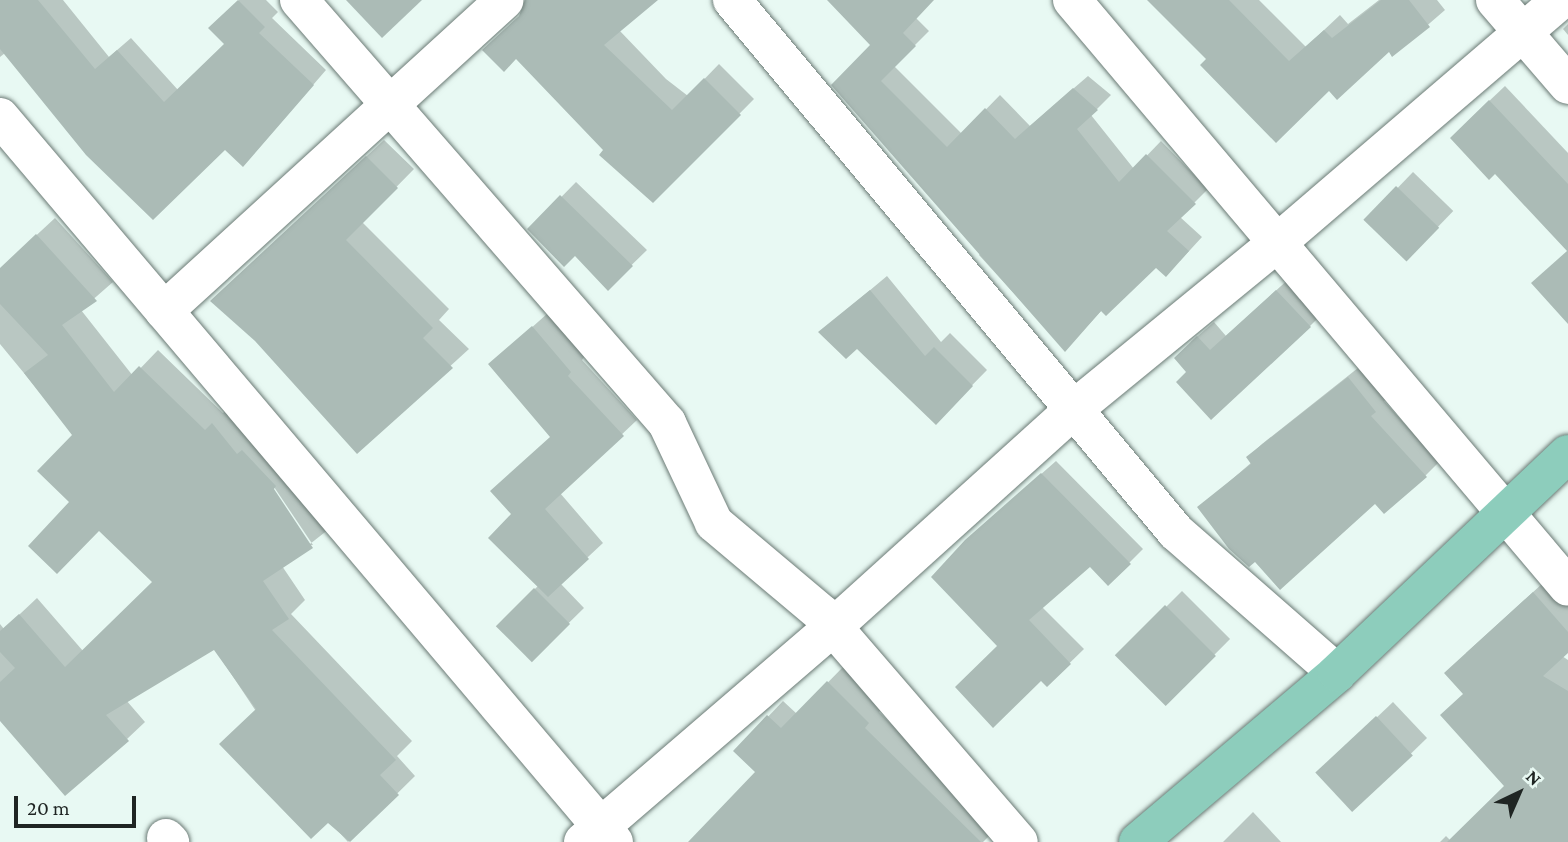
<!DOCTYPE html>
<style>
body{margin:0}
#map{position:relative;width:1568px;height:842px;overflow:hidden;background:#e8f9f3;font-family:"Crimson Pro",serif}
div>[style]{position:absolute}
.shadow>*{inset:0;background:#0003;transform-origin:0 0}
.building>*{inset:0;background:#abbbb6;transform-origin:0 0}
.roads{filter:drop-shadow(0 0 2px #6b7a75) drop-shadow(0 0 2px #6b7a75)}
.minor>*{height:38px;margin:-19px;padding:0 19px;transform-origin:19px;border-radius:19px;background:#fff}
.major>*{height:38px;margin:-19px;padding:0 19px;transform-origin:19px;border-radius:19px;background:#8dcdbc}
span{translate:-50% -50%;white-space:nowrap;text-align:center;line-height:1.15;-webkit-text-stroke:5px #e8f9f3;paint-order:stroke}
.north{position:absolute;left:1484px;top:758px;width:70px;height:70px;-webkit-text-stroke:5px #e8f9f3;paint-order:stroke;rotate:44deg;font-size:19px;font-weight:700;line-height:28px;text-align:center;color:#1f2523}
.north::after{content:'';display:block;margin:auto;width:24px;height:32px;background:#1f2523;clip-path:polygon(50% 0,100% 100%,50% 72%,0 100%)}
.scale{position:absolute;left:14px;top:796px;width:122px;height:32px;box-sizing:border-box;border:4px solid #1f2523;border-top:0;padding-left:9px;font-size:21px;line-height:24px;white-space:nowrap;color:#1f2523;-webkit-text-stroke:5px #e8f9f3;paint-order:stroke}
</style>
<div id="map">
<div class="shadow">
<div style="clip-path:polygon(0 0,63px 0,109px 57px,131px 38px,178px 90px,226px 44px,211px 28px,239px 0,266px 0,278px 12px,272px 18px,326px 70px,256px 151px,225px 148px,5px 53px,0 57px)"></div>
<div style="clip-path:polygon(525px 0,640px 0,619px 30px,666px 79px,688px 96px,719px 64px,754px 99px,653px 201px,606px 150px,521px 15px)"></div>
<div style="clip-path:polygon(828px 0,932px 0,916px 18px,929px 31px,894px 66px,962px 134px,1000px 95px,1030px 126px,1088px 76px,1111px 95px,1091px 115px,1134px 169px,1161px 141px,1208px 189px,1180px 217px,1202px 237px,1180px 261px,1156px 265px,1102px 310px,1065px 350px,979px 255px,983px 250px,834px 85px,873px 45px)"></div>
<div style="clip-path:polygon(1150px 0,1259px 0,1306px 47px,1340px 15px,1348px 24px,1379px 0,1437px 0,1445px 10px,1393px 55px,1389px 50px,1329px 88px,1209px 59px)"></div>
<div style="clip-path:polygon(1568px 24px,1568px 35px,1563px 29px)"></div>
<div style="clip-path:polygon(1505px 86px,1568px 153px,1568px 249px,1467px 122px)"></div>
<div style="clip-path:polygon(384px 140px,414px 169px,362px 222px,449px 309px,439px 320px,469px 349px,357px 451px,230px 284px)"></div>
<div style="left:1413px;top:172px;width:56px;height:68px;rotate:44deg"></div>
<div style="clip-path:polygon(576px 182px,647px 250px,608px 288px,575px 254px,530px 229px)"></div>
<div style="clip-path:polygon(evenodd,55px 218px,113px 282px,81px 310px,133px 376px,158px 350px,223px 413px,231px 407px,329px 529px,282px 566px,305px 600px,291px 614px,412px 741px,397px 756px,415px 776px,348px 842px,328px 820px,214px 648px,126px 700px,145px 722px,127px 739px,0 718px,0 624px,4px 629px,37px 598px,83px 651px,154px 581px,72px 502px,75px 435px,0 344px,0 269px,55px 218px,270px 481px,313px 545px,309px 545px,267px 483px,270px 481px)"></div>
<div style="clip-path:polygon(887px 276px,941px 342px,950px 333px,987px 370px,936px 422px,858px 346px,820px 332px)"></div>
<div style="clip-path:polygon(1292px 276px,1325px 311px,1310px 326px,1188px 372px,1191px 342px,1214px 322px,1226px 336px)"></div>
<div style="clip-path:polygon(548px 313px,585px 356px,582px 360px,637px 420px,560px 493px,603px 543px,560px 583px,584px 608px,531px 660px,497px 626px,539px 585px,513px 514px,551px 437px,491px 364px)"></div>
<div style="clip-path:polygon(1363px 364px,1389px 397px,1384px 401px,1439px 462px,1425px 476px,1255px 560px,1200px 507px,1252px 462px,1248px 457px,1262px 444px)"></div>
<div style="clip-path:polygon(1056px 461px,1143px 549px,1108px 584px,1090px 565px,1042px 607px,1084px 649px,1047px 685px,999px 646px,981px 527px)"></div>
<div style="clip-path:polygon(1553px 574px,1568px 591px,1568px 651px,1562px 656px,1568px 660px,1568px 842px,1440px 842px,1446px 836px,1450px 840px,1506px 786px,1465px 693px,1466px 653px)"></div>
<div style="left:1182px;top:591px;width:68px;height:92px;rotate:45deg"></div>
<div style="clip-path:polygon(843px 667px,883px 707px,879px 712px,997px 828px,983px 842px,690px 842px,758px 772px,735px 751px,783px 701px,797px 714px)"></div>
<div style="clip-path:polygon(1393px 702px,1427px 738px,1354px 809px,1334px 758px)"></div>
<div style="clip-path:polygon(1253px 812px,1281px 842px,1223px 842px)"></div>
</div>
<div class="building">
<div style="clip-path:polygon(0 0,38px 0,95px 69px,117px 50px,164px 102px,224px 44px,208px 28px,238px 0,265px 27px,259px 33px,314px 85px,243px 167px,225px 150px,153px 220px,86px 155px,0 49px)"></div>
<div style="clip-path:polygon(346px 0,422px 0,382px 38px)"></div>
<div style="clip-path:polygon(525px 0,658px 0,604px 45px,672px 110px,704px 78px,741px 115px,653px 203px,599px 155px,603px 150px,516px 59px,504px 72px,482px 50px,519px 16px)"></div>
<div style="clip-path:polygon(827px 0,934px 0,903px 33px,916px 46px,881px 81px,947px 147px,985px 108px,1015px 139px,1073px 88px,1098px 110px,1077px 129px,1119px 182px,1146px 154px,1196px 204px,1167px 231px,1189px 251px,1166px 277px,1156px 268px,1106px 316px,1101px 311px,1065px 352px,831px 85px,870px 45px)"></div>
<div style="clip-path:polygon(1147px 0,1229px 0,1289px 61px,1324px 30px,1332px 38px,1381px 0,1409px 0,1430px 27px,1392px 57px,1389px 52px,1337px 100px,1329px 91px,1276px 143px,1200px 65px,1206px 59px)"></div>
<div style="clip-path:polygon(1489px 100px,1568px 184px,1568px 324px,1531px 283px,1567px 251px,1495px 174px,1489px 180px,1450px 138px)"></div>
<div style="clip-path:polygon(366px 156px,398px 188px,346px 240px,433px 328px,423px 338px,453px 368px,357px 454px,255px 341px,210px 301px)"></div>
<div style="left:1396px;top:186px;width:60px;height:47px;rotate:44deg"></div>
<div style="clip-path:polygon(560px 195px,633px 266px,608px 291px,575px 256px,564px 267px,527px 229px)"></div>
<div style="clip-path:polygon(36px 234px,97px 301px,62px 325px,114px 392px,139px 366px,205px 430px,212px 423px,237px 454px,242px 450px,276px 486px,274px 489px,313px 548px,263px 581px,289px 619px,272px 630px,396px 760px,380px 775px,399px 795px,350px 842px,328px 823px,311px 839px,219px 744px,256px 709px,214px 650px,106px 715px,129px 741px,65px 796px,0 721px,0 682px,15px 668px,0 652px,0 631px,19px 614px,65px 667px,152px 582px,99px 531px,57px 574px,28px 546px,69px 502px,37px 471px,72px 435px,24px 373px,48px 355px,0 304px,0 268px)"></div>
<div style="clip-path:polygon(870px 290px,925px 356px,934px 347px,973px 386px,936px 425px,857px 349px,846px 359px,818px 332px)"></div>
<div style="clip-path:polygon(1276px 290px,1311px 327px,1211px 420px,1176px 382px,1186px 372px,1174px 358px,1197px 336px,1210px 350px)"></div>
<div style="clip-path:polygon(532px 326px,571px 372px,568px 376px,624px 436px,545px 509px,589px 559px,548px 597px,488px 538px,511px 514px,490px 491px,550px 437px,488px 364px)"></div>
<div style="clip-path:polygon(1348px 377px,1376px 412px,1371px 416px,1427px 477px,1384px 514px,1375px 504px,1280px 590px,1255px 562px,1249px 567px,1229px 549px,1197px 507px,1251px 464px,1246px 457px)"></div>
<div style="clip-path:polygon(1041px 473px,1131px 564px,1108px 586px,1090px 567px,1029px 620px,1071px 664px,1047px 687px,1041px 681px,993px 728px,955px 687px,997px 646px,931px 577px,965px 540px)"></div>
<div style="left:534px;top:588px;width:51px;height:54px;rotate:45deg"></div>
<div style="clip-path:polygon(1533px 592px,1568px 632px,1568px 653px,1543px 676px,1568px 691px,1568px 842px,1447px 842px,1504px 786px,1440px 715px,1463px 694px,1444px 673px)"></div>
<div style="left:1165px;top:605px;width:72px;height:71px;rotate:45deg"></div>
<div style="clip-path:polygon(827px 681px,869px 723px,865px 728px,981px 842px,688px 842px,755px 772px,733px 751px,767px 715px,781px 728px)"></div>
<div style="left:1376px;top:716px;width:54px;height:83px;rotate:47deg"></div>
</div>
<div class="roads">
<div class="minor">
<div style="left:299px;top:0;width:561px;rotate:48.98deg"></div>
<div style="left:667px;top:423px;width:110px;rotate:64.8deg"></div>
<div style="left:714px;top:523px;width:141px;rotate:40.1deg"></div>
<div style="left:822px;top:614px;width:301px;rotate:49.2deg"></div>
<div style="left:732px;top:0;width:693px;rotate:50.15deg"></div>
<div style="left:1176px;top:532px;width:214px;rotate:41.2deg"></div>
<div style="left:1072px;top:0;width:768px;rotate:49.8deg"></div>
<div style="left:1495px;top:0;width:112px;rotate:49.3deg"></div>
<div style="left:0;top:117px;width:950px;rotate:49.74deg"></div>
<div style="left:164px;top:311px;width:461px;rotate:-42.4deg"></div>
<div style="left:166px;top:838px;width:6px;rotate:45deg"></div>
<div style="left:583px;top:842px;width:330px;rotate:-40.7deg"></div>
<div style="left:833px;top:627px;width:324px;rotate:-42.1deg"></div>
<div style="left:1073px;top:410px;width:264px;rotate:-39.3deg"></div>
<div style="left:1277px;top:243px;width:374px;rotate:-40.6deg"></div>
</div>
<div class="major">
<div style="left:1138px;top:842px;width:261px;rotate:-40.3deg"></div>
<div style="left:1337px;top:673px;width:318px;rotate:-43.5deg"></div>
</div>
</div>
<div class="north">N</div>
<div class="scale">20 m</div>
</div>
